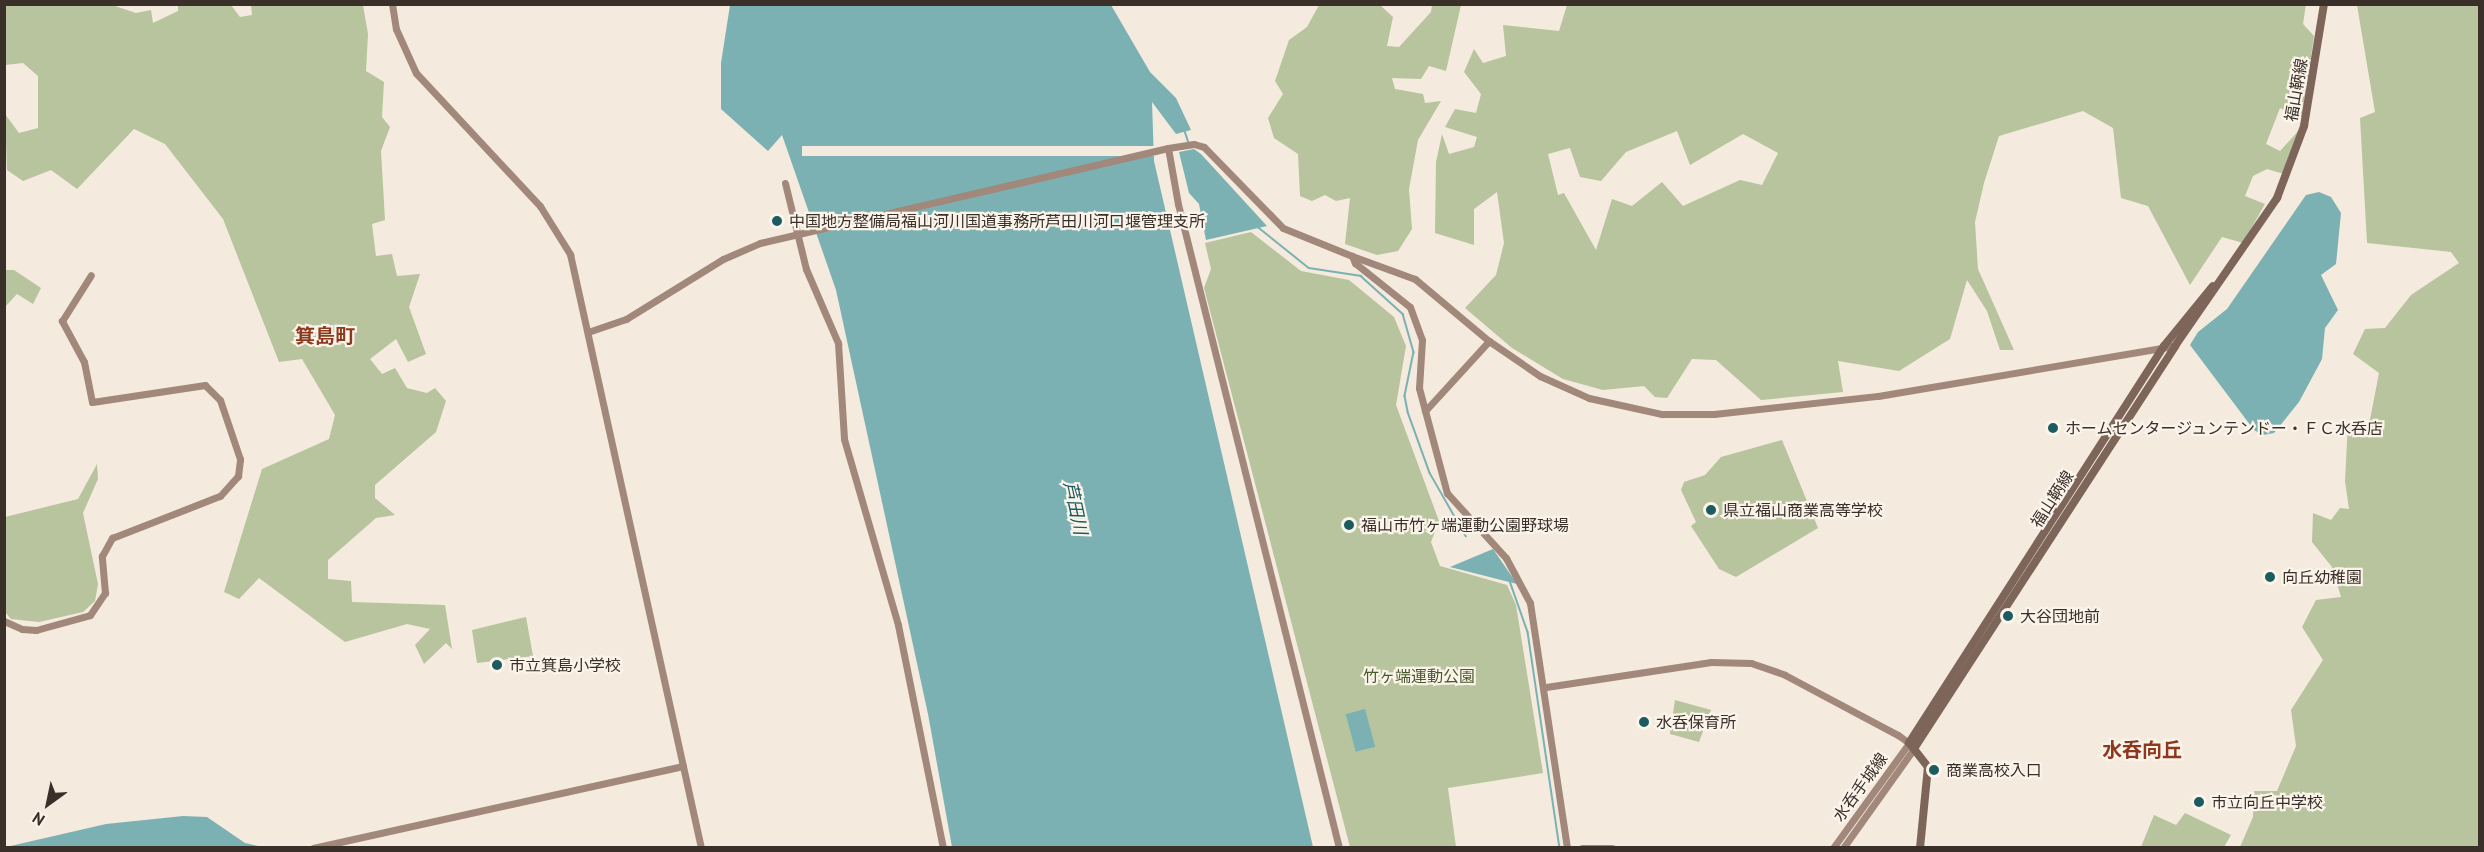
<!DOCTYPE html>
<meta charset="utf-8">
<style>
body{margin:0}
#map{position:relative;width:2484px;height:852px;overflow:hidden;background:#f4eade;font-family:"PT Sans","Noto Sans JP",sans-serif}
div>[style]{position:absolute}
.green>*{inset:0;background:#b7c49d}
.water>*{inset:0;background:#7bb1b3;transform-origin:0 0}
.pier>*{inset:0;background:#f4eade;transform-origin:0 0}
.stream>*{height:1.5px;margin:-0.75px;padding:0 0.75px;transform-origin:0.75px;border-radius:0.75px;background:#7bb1b3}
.secondary>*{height:7px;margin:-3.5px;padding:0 3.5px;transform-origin:3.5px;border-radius:3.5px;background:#a1887a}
.primary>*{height:8px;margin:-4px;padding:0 4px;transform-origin:4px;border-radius:4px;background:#7d655a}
.dots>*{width:16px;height:16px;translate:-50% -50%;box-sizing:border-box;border:3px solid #fbf4eb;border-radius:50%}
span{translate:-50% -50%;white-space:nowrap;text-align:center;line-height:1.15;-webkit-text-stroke:4.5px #fbf4eb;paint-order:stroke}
.street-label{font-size:16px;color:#3a2f29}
.poi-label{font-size:16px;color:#3a2f29}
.left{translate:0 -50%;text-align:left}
.park-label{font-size:16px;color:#495a2b}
.water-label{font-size:18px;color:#1c5b5f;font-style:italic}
.quarter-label{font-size:20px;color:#8e381d;font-weight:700}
.frame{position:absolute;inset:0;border:6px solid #3a2f29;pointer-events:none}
.north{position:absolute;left:18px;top:774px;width:60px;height:60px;-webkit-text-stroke:4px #fbf4eb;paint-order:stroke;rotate:213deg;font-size:16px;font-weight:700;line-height:24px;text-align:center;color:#3a2f29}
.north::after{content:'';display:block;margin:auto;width:21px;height:27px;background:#3a2f29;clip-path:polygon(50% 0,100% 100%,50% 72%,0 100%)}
</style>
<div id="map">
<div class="green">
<div style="clip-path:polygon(5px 4px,112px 5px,136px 13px,151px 10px,153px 23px,178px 11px,178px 5px,231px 5px,240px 17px,252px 15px,251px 5px,363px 5px,368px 34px,366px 71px,384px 82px,382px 117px,390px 127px,381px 151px,385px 220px,372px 224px,376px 256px,392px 254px,397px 276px,420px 274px,409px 307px,426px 354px,408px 362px,396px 339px,370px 359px,382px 374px,395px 368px,407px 388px,427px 393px,435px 388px,446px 401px,436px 432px,375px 485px,375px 498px,395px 515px,376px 518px,328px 560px,328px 579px,351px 581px,352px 602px,445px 605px,452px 649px,446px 643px,424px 664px,415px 645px,430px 629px,407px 624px,345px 642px,259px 578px,239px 599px,224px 592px,262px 469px,329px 439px,335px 415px,302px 359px,279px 362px,223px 219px,165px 144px,134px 129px,77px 189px,51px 170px,23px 181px,7px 170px,5px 114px,19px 133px,38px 128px,38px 76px,23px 63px,5px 65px)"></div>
<div style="clip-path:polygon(evenodd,1644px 4px,2306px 4px,2303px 24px,2314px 36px,2302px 117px,2280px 108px,2266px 144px,2280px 151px,2300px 129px,2284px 174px,2267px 169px,2253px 176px,2245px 196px,2265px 204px,2243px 243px,2222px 237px,2190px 285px,2148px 206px,2121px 198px,2113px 128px,2083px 111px,1999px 136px,1984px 183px,1975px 222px,1978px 269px,2014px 350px,2000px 350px,1987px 311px,1967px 280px,1950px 339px,1899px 371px,1838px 361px,1843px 392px,1761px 400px,1716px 360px,1692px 359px,1667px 398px,1655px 397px,1644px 386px,1603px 390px,1563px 379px,1512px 348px,1465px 308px,1496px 275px,1504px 243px,1497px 192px,1474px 209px,1474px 245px,1435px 233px,1436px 162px,1442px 134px,1449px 154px,1474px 147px,1477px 137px,1445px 127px,1455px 109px,1476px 113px,1481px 94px,1464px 72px,1474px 49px,1483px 63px,1506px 56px,1503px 25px,1559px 31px,1567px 5px,1644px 4px,1677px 131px,1690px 165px,1743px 134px,1778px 153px,1762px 185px,1740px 180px,1683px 206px,1662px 182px,1632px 206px,1612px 199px,1596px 250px,1564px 193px,1558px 195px,1548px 154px,1570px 148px,1580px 177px,1601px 181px,1626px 152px,1677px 131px)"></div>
<div style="clip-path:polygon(1319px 5px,1380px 5px,1393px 17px,1387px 46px,1399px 47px,1431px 12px,1432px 5px,1461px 5px,1446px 71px,1429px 66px,1421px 79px,1392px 78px,1395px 89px,1423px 94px,1425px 103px,1441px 101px,1418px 140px,1409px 189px,1412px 229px,1398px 251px,1377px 255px,1345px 244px,1350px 198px,1336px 201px,1325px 195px,1312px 201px,1300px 196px,1298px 154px,1274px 138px,1268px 118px,1283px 94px,1275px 81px,1289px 40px,1307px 27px)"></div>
<div style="clip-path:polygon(2357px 5px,2479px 5px,2479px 847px,2240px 847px,2253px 817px,2254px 791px,2277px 791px,2296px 746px,2291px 710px,2323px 660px,2302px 627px,2316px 600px,2341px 597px,2332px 567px,2312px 542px,2313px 513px,2331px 520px,2340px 508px,2349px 509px,2345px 481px,2348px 423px,2368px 430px,2379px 373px,2353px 354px,2365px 329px,2385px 328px,2411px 295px,2459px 263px,2451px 252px,2367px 243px,2360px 118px,2375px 112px)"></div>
<div style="clip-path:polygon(1251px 232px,1301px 271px,1349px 280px,1394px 317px,1406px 346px,1396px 405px,1439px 521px,1431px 542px,1440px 566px,1507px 585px,1516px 605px,1543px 773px,1448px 788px,1456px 847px,1350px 847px,1204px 288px,1211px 269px,1205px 243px)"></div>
<div style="clip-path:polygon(4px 270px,14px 270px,41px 288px,33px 304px,17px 294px,5px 307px)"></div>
<div style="clip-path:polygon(1782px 440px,1818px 528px,1736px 577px,1719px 569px,1691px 526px,1696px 522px,1681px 490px,1684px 482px,1705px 475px,1721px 457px)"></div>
<div style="clip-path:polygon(97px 464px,98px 479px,83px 513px,98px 584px,95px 601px,83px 612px,39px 622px,11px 619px,5px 612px,5px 517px,78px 499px)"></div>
<div style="clip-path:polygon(526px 617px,533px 656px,477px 663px,472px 630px)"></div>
<div style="clip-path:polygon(1675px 700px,1711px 710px,1699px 742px,1670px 734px)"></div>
<div style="clip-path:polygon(2185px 813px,2231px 835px,2224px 847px,2141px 847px,2154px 815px,2176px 825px)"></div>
</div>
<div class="water">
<div style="clip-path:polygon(730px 5px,1111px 5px,1150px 72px,1176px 98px,1191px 130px,1176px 134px,1152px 102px,1154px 161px,1313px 847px,952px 847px,928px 714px,836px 290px,782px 135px,768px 151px,721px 109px,721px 63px)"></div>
<div style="clip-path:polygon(1194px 149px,1201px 154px,1267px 226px,1206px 240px,1199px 204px,1189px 193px,1179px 152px)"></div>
<div style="clip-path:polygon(2319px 192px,2331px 197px,2341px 213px,2336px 264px,2321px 275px,2338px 310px,2325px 328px,2322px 359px,2299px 402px,2274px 433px,2263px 435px,2254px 430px,2190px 345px,2198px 332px,2227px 309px,2306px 195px)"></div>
<div style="clip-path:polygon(1493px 549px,1517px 584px,1450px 567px)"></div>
<div style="left:1365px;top:709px;width:39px;height:20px;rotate:75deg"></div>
<div style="clip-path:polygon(183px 816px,207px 817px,245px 843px,262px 847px,6px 847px,106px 824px)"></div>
</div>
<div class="pier">
<div style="left:1157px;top:146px;width:10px;height:355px;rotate:90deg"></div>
</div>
<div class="stream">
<div style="left:1185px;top:131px;width:13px;rotate:72deg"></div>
<div style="left:1258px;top:227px;width:65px;rotate:38.8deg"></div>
<div style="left:1309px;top:268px;width:53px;rotate:8.7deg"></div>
<div style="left:1361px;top:276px;width:57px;rotate:42.1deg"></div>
<div style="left:1403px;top:314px;width:40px;rotate:74deg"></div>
<div style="left:1414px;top:352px;width:45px;rotate:101.6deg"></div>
<div style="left:1405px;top:396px;width:16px;rotate:79deg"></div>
<div style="left:1408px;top:412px;width:65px;rotate:70.2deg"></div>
<div style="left:1430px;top:473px;width:56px;rotate:60.3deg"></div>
<div style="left:1463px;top:531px;width:6px;rotate:59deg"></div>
<div style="left:1510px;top:581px;width:54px;rotate:70.6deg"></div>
<div style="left:1528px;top:632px;width:218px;rotate:81.6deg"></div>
</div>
<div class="secondary">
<div style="left:392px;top:4px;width:25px;rotate:81deg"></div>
<div style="left:396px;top:29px;width:48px;rotate:65.6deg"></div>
<div style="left:416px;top:73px;width:182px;rotate:47deg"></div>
<div style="left:540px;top:206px;width:57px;rotate:58deg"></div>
<div style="left:570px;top:254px;width:608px;rotate:77.56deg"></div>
<div style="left:1168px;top:148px;width:57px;rotate:79.9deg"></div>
<div style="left:1178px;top:204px;width:664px;rotate:75.96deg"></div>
<div style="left:785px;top:183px;width:89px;rotate:76.3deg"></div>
<div style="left:806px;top:269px;width:81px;rotate:66.6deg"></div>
<div style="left:838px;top:343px;width:96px;rotate:86.4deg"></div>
<div style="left:844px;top:439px;width:194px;rotate:73.8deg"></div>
<div style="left:898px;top:625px;width:227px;rotate:78.6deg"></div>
<div style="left:1352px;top:256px;width:67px;rotate:20.1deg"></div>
<div style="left:1415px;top:279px;width:97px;rotate:40deg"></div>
<div style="left:1489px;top:341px;width:62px;rotate:34.5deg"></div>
<div style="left:1540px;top:376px;width:54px;rotate:24.2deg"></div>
<div style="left:1589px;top:398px;width:75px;rotate:12.4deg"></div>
<div style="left:1662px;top:414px;width:52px"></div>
<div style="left:1714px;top:414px;width:165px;rotate:-6.3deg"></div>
<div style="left:1878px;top:396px;width:301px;rotate:-9.6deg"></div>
<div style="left:588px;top:332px;width:40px;rotate:-18.9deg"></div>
<div style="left:626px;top:319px;width:114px;rotate:-31.7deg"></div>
<div style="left:723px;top:259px;width:40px;rotate:-23.4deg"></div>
<div style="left:760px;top:243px;width:419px;rotate:-13.1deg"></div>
<div style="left:1168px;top:148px;width:26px;rotate:-9deg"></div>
<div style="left:1194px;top:144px;width:10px;rotate:17deg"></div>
<div style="left:1204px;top:147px;width:113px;rotate:45.7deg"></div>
<div style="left:1283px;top:228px;width:74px;rotate:22.1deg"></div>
<div style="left:1352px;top:256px;width:8px;rotate:67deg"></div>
<div style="left:1355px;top:263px;width:70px;rotate:38.7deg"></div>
<div style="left:1410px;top:307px;width:35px;rotate:70deg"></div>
<div style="left:1422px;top:340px;width:48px;rotate:93.6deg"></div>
<div style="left:1419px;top:388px;width:109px;rotate:75.1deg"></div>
<div style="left:1447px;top:493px;width:88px;rotate:47.8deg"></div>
<div style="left:1506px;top:558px;width:51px;rotate:61.9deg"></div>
<div style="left:1530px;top:603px;width:248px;rotate:81.4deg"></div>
<div style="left:1425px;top:411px;width:95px;rotate:-47.6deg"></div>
<div style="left:4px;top:621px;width:20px;rotate:24deg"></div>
<div style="left:22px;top:629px;width:14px;rotate:4deg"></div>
<div style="left:36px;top:630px;width:56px;rotate:-15.5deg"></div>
<div style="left:90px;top:615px;width:27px;rotate:-56deg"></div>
<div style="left:105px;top:593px;width:37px;rotate:-95deg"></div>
<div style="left:102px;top:556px;width:21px;rotate:-61deg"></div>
<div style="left:112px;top:538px;width:116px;rotate:-21.3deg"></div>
<div style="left:220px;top:496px;width:27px;rotate:-48deg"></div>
<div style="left:238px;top:476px;width:17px;rotate:-83deg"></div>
<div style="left:240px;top:459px;width:62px;rotate:-108.7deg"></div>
<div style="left:220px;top:400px;width:21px;rotate:-135deg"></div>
<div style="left:205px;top:385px;width:114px;rotate:171.4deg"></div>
<div style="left:92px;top:402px;width:41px;rotate:-101.3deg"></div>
<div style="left:84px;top:362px;width:47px;rotate:-118.2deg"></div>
<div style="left:62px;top:321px;width:54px;rotate:-57.8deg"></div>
<div style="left:1546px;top:687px;width:167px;rotate:-8.6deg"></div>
<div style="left:1711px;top:662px;width:40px;rotate:1.4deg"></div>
<div style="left:1751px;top:663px;width:36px;rotate:19deg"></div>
<div style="left:1785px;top:675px;width:128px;rotate:28deg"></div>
<div style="left:1898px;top:735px;width:14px;rotate:36deg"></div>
<div style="left:1909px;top:743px;width:130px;rotate:125.9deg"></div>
<div style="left:313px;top:848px;width:379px;rotate:-12.5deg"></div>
<div style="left:1582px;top:848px;width:30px"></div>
<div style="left:1843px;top:848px;width:124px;rotate:-54.5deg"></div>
</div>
<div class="primary">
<div style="left:1915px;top:747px;width:478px;rotate:-57deg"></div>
<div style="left:2175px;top:346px;width:180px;rotate:-55.4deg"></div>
<div style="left:2277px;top:198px;width:77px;rotate:-69.4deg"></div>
<div style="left:2304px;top:126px;width:124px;rotate:-80.7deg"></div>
<div style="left:1920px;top:848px;width:81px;rotate:-84.4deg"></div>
<div style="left:1928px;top:767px;width:31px;rotate:-128deg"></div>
<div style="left:1909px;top:743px;width:472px;rotate:-57.3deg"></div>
<div style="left:2164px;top:346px;width:77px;rotate:-50.8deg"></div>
</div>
<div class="dots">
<div style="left:777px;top:221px;background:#1c5b5f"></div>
<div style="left:2053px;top:428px;background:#1c5b5f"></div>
<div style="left:1711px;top:510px;background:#1c5b5f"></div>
<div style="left:1349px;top:525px;background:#1c5b5f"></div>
<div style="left:2270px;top:577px;background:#1c5b5f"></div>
<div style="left:2008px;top:616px;background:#1c5b5f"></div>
<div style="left:497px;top:665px;background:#1c5b5f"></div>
<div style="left:1644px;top:722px;background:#1c5b5f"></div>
<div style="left:1934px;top:770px;background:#1c5b5f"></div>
<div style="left:2199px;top:802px;background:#1c5b5f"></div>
</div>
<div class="street-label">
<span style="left:2296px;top:90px;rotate:-80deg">福山鞆線</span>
<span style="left:2052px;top:499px;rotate:-57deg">福山鞆線</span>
<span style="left:1860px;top:787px;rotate:-54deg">水呑手城線</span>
</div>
<div class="poi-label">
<span class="left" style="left:789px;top:221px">中国地方整備局福山河川国道事務所芦田川河口堰管理支所</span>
<span class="left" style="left:2065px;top:428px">ホームセンタージュンテンドー・ＦＣ水呑店</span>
<span class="left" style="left:1723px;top:510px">県立福山商業高等学校</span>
<span class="left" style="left:1361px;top:525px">福山市竹ヶ端運動公園野球場</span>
<span class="left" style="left:2282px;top:577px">向丘幼稚園</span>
<span class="left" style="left:2020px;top:616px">大谷団地前</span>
<span class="left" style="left:509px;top:665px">市立箕島小学校</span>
<span class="left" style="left:1656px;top:722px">水呑保育所</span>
<span class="left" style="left:1946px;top:770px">商業高校入口</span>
<span class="left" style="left:2211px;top:802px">市立向丘中学校</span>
</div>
<div class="park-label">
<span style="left:1419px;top:676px">竹ヶ端運動公園</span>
</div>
<div class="water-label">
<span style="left:1075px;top:508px;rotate:78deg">芦田川</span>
</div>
<div class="quarter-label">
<span style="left:325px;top:336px">箕島町</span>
<span style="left:2142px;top:750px">水呑向丘</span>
</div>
<div class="frame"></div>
<div class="north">N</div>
</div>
